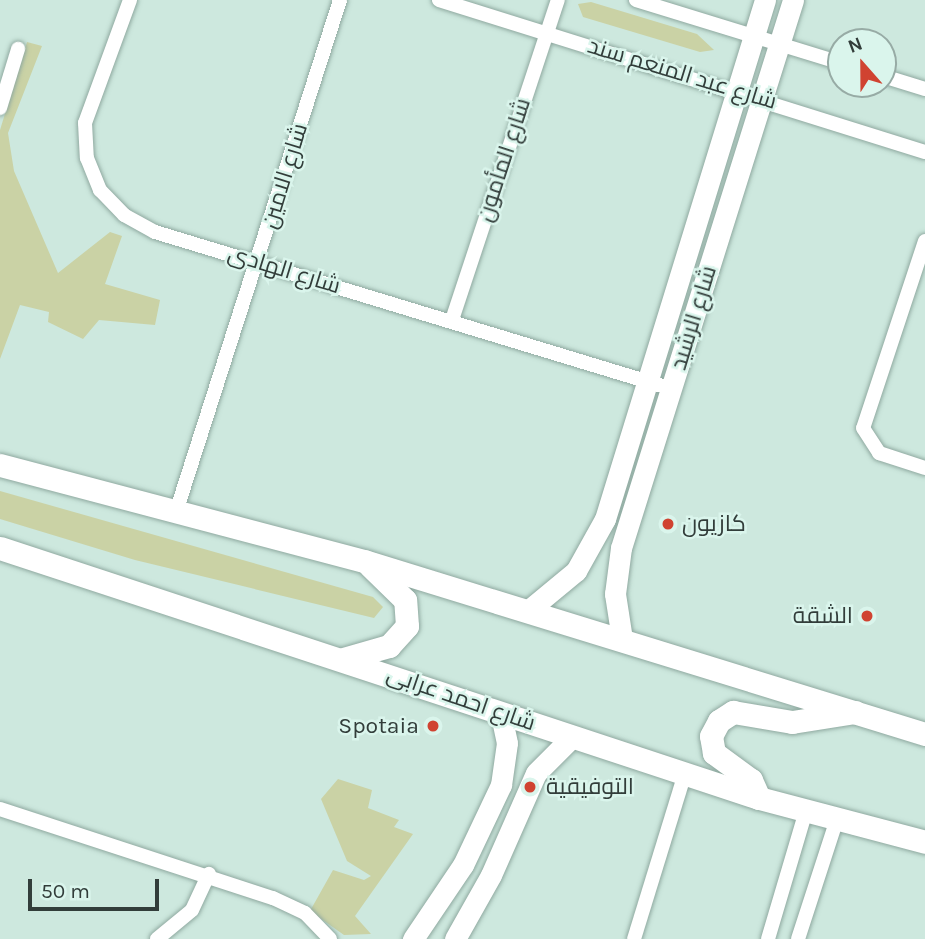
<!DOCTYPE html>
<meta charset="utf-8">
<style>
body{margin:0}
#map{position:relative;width:925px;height:939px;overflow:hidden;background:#cde8de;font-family:Karla,Cairo,sans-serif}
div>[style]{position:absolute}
.green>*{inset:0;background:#cad2a5}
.roads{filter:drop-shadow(0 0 2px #8fa9a0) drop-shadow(0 0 2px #8fa9a0)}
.street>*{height:14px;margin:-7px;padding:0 7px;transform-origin:7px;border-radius:7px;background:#fff}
.secondary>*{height:21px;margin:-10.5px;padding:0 10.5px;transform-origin:10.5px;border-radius:10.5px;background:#fff}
.primary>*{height:23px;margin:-11.5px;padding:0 11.5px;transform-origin:11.5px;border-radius:11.5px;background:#fff}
.dots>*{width:19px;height:19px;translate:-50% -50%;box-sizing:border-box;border:4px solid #daf5ec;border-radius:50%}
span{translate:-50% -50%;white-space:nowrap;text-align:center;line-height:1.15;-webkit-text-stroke:5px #daf5ec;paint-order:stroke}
.street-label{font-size:23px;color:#323d3a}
.poi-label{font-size:23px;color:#323d3a}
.left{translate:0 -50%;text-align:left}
.right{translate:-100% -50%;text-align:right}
.north{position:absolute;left:827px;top:28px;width:70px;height:70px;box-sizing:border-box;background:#daf5ec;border:2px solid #97aba5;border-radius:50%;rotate:339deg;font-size:19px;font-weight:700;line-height:28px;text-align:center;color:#323d3a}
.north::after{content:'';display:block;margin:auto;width:24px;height:32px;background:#d04331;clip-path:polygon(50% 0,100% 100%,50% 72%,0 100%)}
.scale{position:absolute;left:28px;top:879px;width:131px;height:32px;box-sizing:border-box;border:4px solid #323d3a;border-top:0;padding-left:9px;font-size:21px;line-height:24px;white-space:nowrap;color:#323d3a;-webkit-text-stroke:5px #daf5ec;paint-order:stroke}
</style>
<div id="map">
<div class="green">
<div style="clip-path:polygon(591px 2px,697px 34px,714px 50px,700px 52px,583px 17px,578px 4px)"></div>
<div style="clip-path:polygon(27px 42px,42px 46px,8px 133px,14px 171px,58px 273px,110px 232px,122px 236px,105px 284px,160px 300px,155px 325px,99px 320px,83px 339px,48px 322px,49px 312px,20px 305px,0 359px,0 130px)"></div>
<div style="clip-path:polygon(0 491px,373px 597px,383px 607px,374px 618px,135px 560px,0 519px)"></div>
<div style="clip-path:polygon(338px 779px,372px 790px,368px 808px,399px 820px,394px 827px,413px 834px,355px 916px,371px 934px,344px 935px,310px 911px,333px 870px,364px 880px,371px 876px,347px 861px,321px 799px)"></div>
</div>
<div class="roads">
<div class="street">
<div style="left:130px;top:0;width:131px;rotate:110.1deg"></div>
<div style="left:85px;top:123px;width:35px;rotate:87deg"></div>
<div style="left:87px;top:158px;width:35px;rotate:68deg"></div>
<div style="left:100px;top:190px;width:35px;rotate:46deg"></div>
<div style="left:124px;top:215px;width:35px;rotate:29deg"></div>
<div style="left:155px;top:232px;width:540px;rotate:16.89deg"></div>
<div style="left:439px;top:0;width:509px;rotate:17.37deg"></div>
<div style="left:636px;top:0;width:214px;rotate:17.1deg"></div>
<div style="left:883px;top:76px;width:44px;rotate:17.2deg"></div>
<div style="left:0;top:108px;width:62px;rotate:-73deg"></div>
<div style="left:925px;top:241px;width:197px;rotate:108.3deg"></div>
<div style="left:863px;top:428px;width:30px;rotate:57deg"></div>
<div style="left:879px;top:453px;width:48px;rotate:18.1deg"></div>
<div style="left:452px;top:320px;width:337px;rotate:-71.7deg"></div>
<div style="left:176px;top:512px;width:538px;rotate:-72.24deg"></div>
<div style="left:0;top:809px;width:287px;rotate:18.1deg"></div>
<div style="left:273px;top:898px;width:35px;rotate:25deg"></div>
<div style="left:305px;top:913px;width:36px;rotate:46deg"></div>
<div style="left:157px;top:939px;width:45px;rotate:-39.6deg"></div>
<div style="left:192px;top:910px;width:40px;rotate:-65deg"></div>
<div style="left:634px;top:939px;width:174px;rotate:-72.9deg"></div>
<div style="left:768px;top:939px;width:134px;rotate:-73.5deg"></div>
<div style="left:798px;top:939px;width:126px;rotate:-72deg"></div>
</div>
<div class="secondary">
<div style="left:530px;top:609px;width:60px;rotate:-39.6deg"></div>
<div style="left:576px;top:571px;width:60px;rotate:-60.9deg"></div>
<div style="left:605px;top:519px;width:543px;rotate:-72.87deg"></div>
<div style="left:622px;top:639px;width:46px;rotate:-98.8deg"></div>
<div style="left:615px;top:594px;width:46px;rotate:-82.6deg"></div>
<div style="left:621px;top:548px;width:574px;rotate:-72.57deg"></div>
<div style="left:413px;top:939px;width:89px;rotate:-56deg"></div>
<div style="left:463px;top:865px;width:89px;rotate:-64.6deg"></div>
<div style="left:501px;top:785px;width:42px;rotate:-81.9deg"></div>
<div style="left:507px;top:743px;width:30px;rotate:-102deg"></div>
<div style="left:455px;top:939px;width:73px;rotate:-60.6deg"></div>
<div style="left:491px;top:875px;width:111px;rotate:-66.2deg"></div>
<div style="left:536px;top:773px;width:52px;rotate:-45deg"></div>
</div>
<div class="primary">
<div style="left:0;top:465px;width:376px;rotate:14.8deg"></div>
<div style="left:364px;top:561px;width:587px;rotate:17.14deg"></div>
<div style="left:0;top:548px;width:799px;rotate:18.23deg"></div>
<div style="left:759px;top:798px;width:172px;rotate:14.8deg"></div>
<div style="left:343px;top:659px;width:48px;rotate:-15.8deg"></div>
<div style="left:389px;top:646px;width:27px;rotate:-48deg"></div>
<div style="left:407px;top:626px;width:26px;rotate:-94deg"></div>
<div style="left:405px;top:600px;width:49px;rotate:-135.8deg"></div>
<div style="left:759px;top:798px;width:20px;rotate:-114deg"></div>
<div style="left:751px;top:780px;width:46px;rotate:-143.9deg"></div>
<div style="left:714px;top:753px;width:17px;rotate:-100deg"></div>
<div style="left:711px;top:736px;width:17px;rotate:-62deg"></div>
<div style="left:719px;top:721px;width:17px;rotate:-33deg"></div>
<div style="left:733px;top:712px;width:60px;rotate:9.6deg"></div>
<div style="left:792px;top:722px;width:64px;rotate:-9deg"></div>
</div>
</div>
<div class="dots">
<div style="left:668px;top:524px;background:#d04331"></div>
<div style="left:867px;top:616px;background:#d04331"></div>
<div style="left:433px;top:726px;background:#d04331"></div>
<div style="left:530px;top:787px;background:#d04331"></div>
</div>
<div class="street-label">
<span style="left:682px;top:74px;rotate:17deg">شارع عبد المنعم سند</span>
<span style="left:504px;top:160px;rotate:-72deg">شارع المأمون</span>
<span style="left:285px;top:176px;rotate:-73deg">شارع الامين</span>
<span style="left:284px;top:270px;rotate:17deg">شارع الهادى</span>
<span style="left:694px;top:318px;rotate:-73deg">شارع الرشيد</span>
<span style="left:461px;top:699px;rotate:19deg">شارع احمد عرابى</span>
</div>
<div class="poi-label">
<span class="left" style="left:682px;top:524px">كازيون</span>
<span class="right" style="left:853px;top:616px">الشقة</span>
<span class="right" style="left:419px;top:726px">Spotaia</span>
<span class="left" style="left:546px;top:787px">التوفيقية</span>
</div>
<div class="north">N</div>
<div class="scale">50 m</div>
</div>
